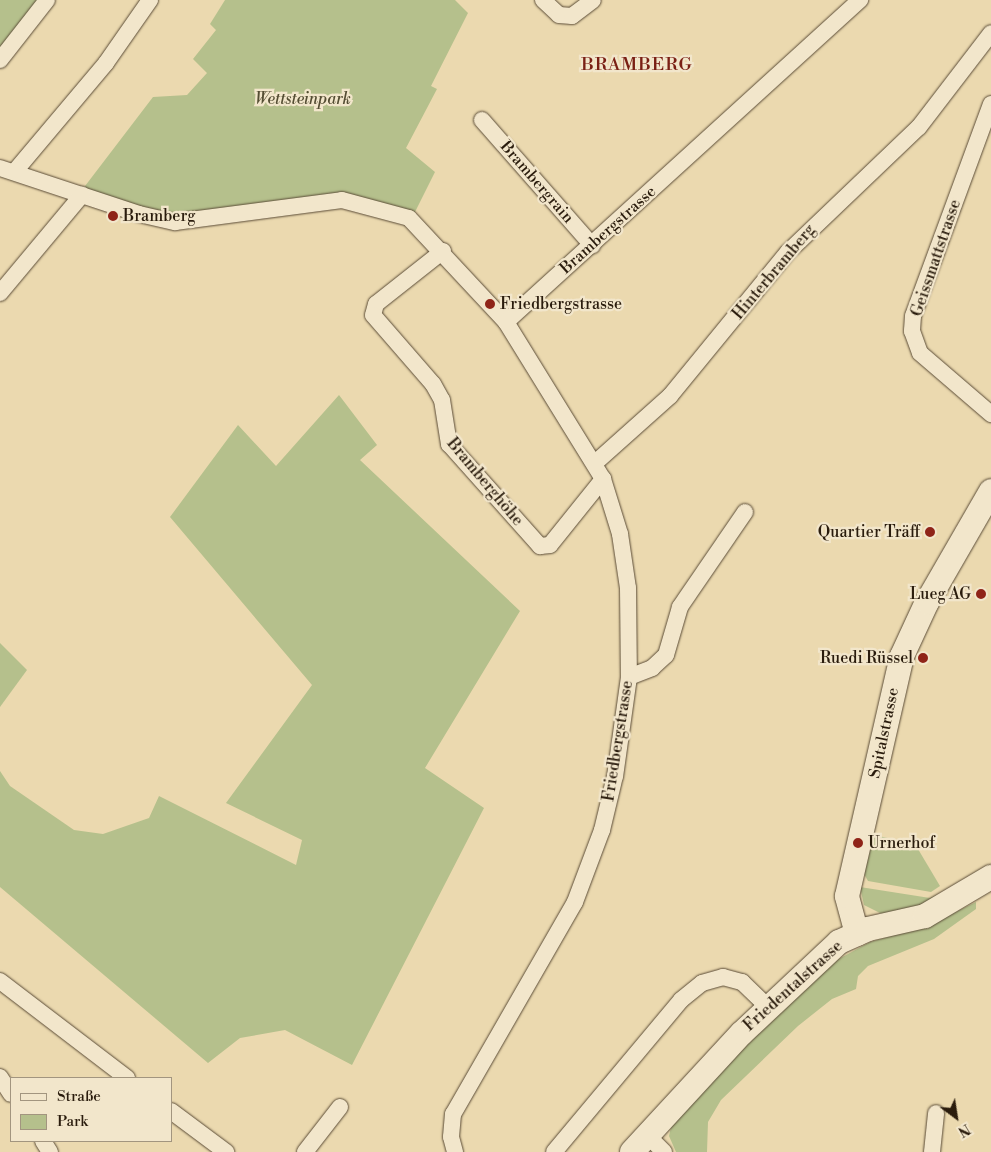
<!DOCTYPE html>
<meta charset="utf-8">
<style>
body{margin:0}
#map{position:relative;width:991px;height:1152px;overflow:hidden;background:#ebd9af;font-family:"Libre Bodoni",serif}
div>[style]{position:absolute}
.green>*{inset:0;background:#b5c08c}
.roads{filter:drop-shadow(0 0 1px #5a4b36) drop-shadow(0 0 1px #5a4b36)}
.minor>*{height:16px;margin:-8px;padding:0 8px;transform-origin:8px;border-radius:8px;background:#f2e6cb}
.secondary>*{height:24px;margin:-12px;padding:0 12px;transform-origin:12px;border-radius:12px;background:#f2e6cb}
.dots>*{width:14px;height:14px;translate:-50% -50%;box-sizing:border-box;border:2px solid #f2e6cb;border-radius:50%}
span{translate:-50% -50%;white-space:nowrap;text-align:center;line-height:1.15;-webkit-text-stroke:4.5px #f2e6cb;paint-order:stroke}
.park-label{font-size:16px;color:#544d33;font-style:italic}
.street-label{font-size:16px;color:#2a1c0d}
.poi-label{font-size:16px;color:#2a1c0d}
.left{translate:0 -50%;text-align:left}
.right{translate:-100% -50%;text-align:right}
.neighbourhood-label{font-size:18px;color:#7a1f14;letter-spacing:1px}
.legend{position:absolute;left:10px;top:1077px;width:162px;height:65px;box-sizing:border-box;background:#f2e6cb;border:1px solid #a2957f;margin:0;padding:6px 9px;list-style:none;font-size:15px;color:#2a1c0d}
.legend li{display:flex;align-items:center;gap:10px;height:25px}
.legend b{width:25px;border:1px solid #a2957f}
.north{position:absolute;left:931px;top:1092px;width:50px;height:50px;-webkit-text-stroke:4px #f2e6cb;paint-order:stroke;rotate:149deg;font-size:14px;font-weight:700;line-height:20px;text-align:center;color:#2a1c0d}
.north::after{content:'';display:block;margin:auto;width:18px;height:22px;background:#2a1c0d;clip-path:polygon(50% 0,100% 100%,50% 72%,0 100%)}
</style>
<div id="map">
<div class="green">
<div style="clip-path:polygon(0 0,40px 0,0 62px)"></div>
<div style="clip-path:polygon(225px 0,455px 0,468px 13px,431px 86px,437px 89px,406px 148px,435px 172px,413px 216px,386px 204px,178px 217px,82px 190px,153px 97px,187px 95px,207px 73px,193px 59px,216px 30px,210px 24px)"></div>
<div style="clip-path:polygon(339px 395px,377px 445px,360px 460px,520px 611px,425px 768px,484px 808px,352px 1065px,285px 1030px,240px 1038px,208px 1063px,0 887px,0 771px,10px 786px,74px 830px,103px 834px,149px 818px,159px 796px,296px 865px,302px 840px,226px 803px,312px 685px,170px 517px,238px 425px,276px 466px)"></div>
<div style="clip-path:polygon(0 643px,27px 670px,0 707px)"></div>
<div style="clip-path:polygon(874px 835px,915px 844px,940px 886px,931px 892px,868px 881px,864px 874px)"></div>
<div style="clip-path:polygon(860px 887px,930px 898px,944px 892px,923px 905px,882px 914px,864px 905px)"></div>
<div style="clip-path:polygon(976px 902px,976px 909px,934px 939px,868px 966px,858px 976px,856px 989px,832px 999px,798px 1026px,721px 1100px,708px 1122px,707px 1152px,676px 1152px,669px 1136px,672px 1123px,771px 1018px,837px 960px,870px 942px,927px 926px)"></div>
</div>
<div class="roads">
<div class="minor">
<div style="left:543px;top:0;width:22px;rotate:43deg"></div>
<div style="left:559px;top:15px;width:13px;rotate:4deg"></div>
<div style="left:572px;top:16px;width:26px;rotate:-37deg"></div>
<div style="left:0;top:60px;width:76px;rotate:-51.9deg"></div>
<div style="left:991px;top:104px;width:226px;rotate:110.2deg"></div>
<div style="left:913px;top:316px;width:15px;rotate:94deg"></div>
<div style="left:912px;top:331px;width:23px;rotate:70deg"></div>
<div style="left:920px;top:353px;width:94px;rotate:40.7deg"></div>
<div style="left:482px;top:120px;width:167px;rotate:48.7deg"></div>
<div style="left:0;top:168px;width:146px;rotate:18.3deg"></div>
<div style="left:139px;top:214px;width:37px;rotate:13deg"></div>
<div style="left:175px;top:222px;width:168px;rotate:-7.5deg"></div>
<div style="left:342px;top:200px;width:69px;rotate:15deg"></div>
<div style="left:409px;top:218px;width:142px;rotate:47deg"></div>
<div style="left:506px;top:322px;width:185px;rotate:58.3deg"></div>
<div style="left:603px;top:479px;width:58px;rotate:72.8deg"></div>
<div style="left:620px;top:534px;width:55px;rotate:81.6deg"></div>
<div style="left:628px;top:588px;width:89px;rotate:89.4deg"></div>
<div style="left:629px;top:677px;width:100px;rotate:98deg"></div>
<div style="left:615px;top:776px;width:56px;rotate:103.5deg"></div>
<div style="left:602px;top:830px;width:77px;rotate:110.6deg"></div>
<div style="left:575px;top:902px;width:245px;rotate:119.9deg"></div>
<div style="left:453px;top:1114px;width:23px;rotate:95deg"></div>
<div style="left:451px;top:1137px;width:16px;rotate:75deg"></div>
<div style="left:16px;top:170px;width:140px;rotate:-49.9deg"></div>
<div style="left:106px;top:63px;width:77px;rotate:-55.1deg"></div>
<div style="left:443px;top:251px;width:85px;rotate:141.7deg"></div>
<div style="left:376px;top:304px;width:11px;rotate:105deg"></div>
<div style="left:373px;top:315px;width:91px;rotate:49deg"></div>
<div style="left:433px;top:384px;width:18px;rotate:61deg"></div>
<div style="left:442px;top:400px;width:45px;rotate:81deg"></div>
<div style="left:449px;top:444px;width:137px;rotate:48.3deg"></div>
<div style="left:540px;top:546px;width:10px;rotate:-6deg"></div>
<div style="left:550px;top:545px;width:85px;rotate:-51.2deg"></div>
<div style="left:0;top:293px;width:128px;rotate:-50.1deg"></div>
<div style="left:506px;top:322px;width:479px;rotate:-42.3deg"></div>
<div style="left:595px;top:463px;width:101px;rotate:-41.8deg"></div>
<div style="left:670px;top:396px;width:186px;rotate:-50.7deg"></div>
<div style="left:788px;top:252px;width:181px;rotate:-43.7deg"></div>
<div style="left:919px;top:127px;width:118px;rotate:-52.5deg"></div>
<div style="left:629px;top:677px;width:25px;rotate:-21deg"></div>
<div style="left:652px;top:668px;width:19px;rotate:-43deg"></div>
<div style="left:666px;top:655px;width:50px;rotate:-73.7deg"></div>
<div style="left:680px;top:607px;width:115px;rotate:-55.6deg"></div>
<div style="left:0;top:981px;width:160px;rotate:37.4deg"></div>
<div style="left:0;top:1077px;width:20px;rotate:57deg"></div>
<div style="left:171px;top:1111px;width:69px;rotate:36.7deg"></div>
<div style="left:647px;top:1135px;width:24px;rotate:45deg"></div>
<div style="left:43px;top:1141px;width:13px;rotate:58deg"></div>
<div style="left:305px;top:1152px;width:57px;rotate:-52.1deg"></div>
<div style="left:554px;top:1152px;width:198px;rotate:-50.1deg"></div>
<div style="left:681px;top:1000px;width:27px;rotate:-39deg"></div>
<div style="left:702px;top:983px;width:22px;rotate:-16deg"></div>
<div style="left:723px;top:977px;width:20px;rotate:15deg"></div>
<div style="left:742px;top:982px;width:36px;rotate:44deg"></div>
<div style="left:932px;top:1152px;width:39px;rotate:-84deg"></div>
</div>
<div class="secondary">
<div style="left:857px;top:934px;width:39px;rotate:-105deg"></div>
<div style="left:847px;top:896px;width:246px;rotate:-77.1deg"></div>
<div style="left:902px;top:656px;width:60px;rotate:-65.2deg"></div>
<div style="left:927px;top:602px;width:128px;rotate:-60deg"></div>
<div style="left:632px;top:1152px;width:162px;rotate:-47.3deg"></div>
<div style="left:742px;top:1033px;width:133px;rotate:-43.2deg"></div>
<div style="left:839px;top:942px;width:32px;rotate:-24deg"></div>
<div style="left:868px;top:929px;width:58px;rotate:-12.8deg"></div>
<div style="left:925px;top:916px;width:77px;rotate:-30.6deg"></div>
</div>
</div>
<div class="dots">
<div style="left:113px;top:216px;background:#8f2418"></div>
<div style="left:490px;top:304px;background:#8f2418"></div>
<div style="left:930px;top:532px;background:#8f2418"></div>
<div style="left:981px;top:594px;background:#8f2418"></div>
<div style="left:923px;top:658px;background:#8f2418"></div>
<div style="left:858px;top:843px;background:#8f2418"></div>
</div>
<div class="park-label">
<span style="left:303px;top:99px">Wettsteinpark</span>
</div>
<div class="street-label">
<span style="left:537px;top:182px;rotate:49deg">Brambergrain</span>
<span style="left:608px;top:230px;rotate:-42deg">Brambergstrasse</span>
<span style="left:936px;top:258px;rotate:-71deg">Geissmattstrasse</span>
<span style="left:774px;top:272px;rotate:-50deg">Hinterbramberg</span>
<span style="left:485px;top:482px;rotate:50deg">Bramberghöhe</span>
<span style="left:884px;top:733px;rotate:-78deg">Spitalstrasse</span>
<span style="left:618px;top:741px;rotate:-81deg">Friedbergstrasse</span>
<span style="left:793px;top:986px;rotate:-42deg">Friedentalstrasse</span>
</div>
<div class="poi-label">
<span class="left" style="left:123px;top:216px">Bramberg</span>
<span class="left" style="left:500px;top:304px">Friedbergstrasse</span>
<span class="right" style="left:920px;top:532px">Quartier Träff</span>
<span class="right" style="left:971px;top:594px">Lueg AG</span>
<span class="right" style="left:913px;top:658px">Ruedi Rüssel</span>
<span class="left" style="left:868px;top:843px">Urnerhof</span>
</div>
<div class="neighbourhood-label">
<span style="left:637px;top:65px">BRAMBERG</span>
</div>
<ul class="legend">
<li><b style="height:6px;background:#f2e6cb"></b>Straße</li>
<li><b style="height:14px;background:#b5c08c"></b>Park</li>
</ul>
<div class="north">N</div>
</div>
